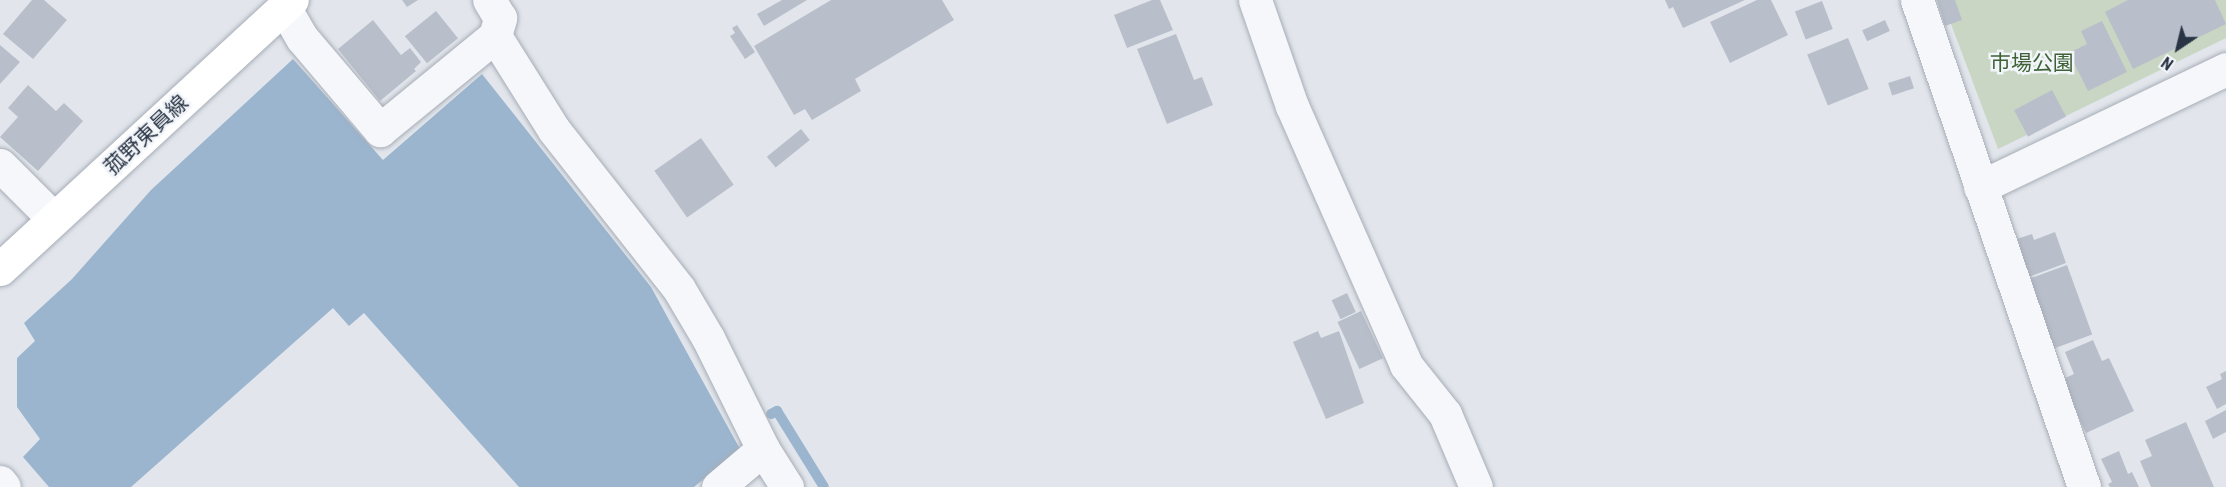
<!DOCTYPE html>
<meta charset="utf-8">
<style>
body{margin:0}
#map{position:relative;width:2226px;height:487px;overflow:hidden;background:#e2e6ec;font-family:"Roboto Condensed","Noto Sans JP",sans-serif}
div>[style]{position:absolute}
.green>*{inset:0;background:#c8d6c3}
.water>*{inset:0;background:#9bb5ce}
.stream>*{height:10px;margin:-5px;padding:0 5px;transform-origin:5px;border-radius:5px;background:#9bb5ce}
.building>*{inset:0;background:#b9bfca;transform-origin:0 0}
.roads{filter:drop-shadow(0 0 2px #a7adb7) drop-shadow(0 0 2px #a7adb7)}
.minor>*{height:33px;margin:-16.5px;padding:0 16.5px;transform-origin:16.5px;border-radius:16.5px;background:#f6f7fa}
.major>*{height:33px;margin:-16.5px;padding:0 16.5px;transform-origin:16.5px;border-radius:16.5px;background:#fff}
span{translate:-50% -50%;white-space:nowrap;text-align:center;line-height:1.15;-webkit-text-stroke:5px #f2f5f9;paint-order:stroke}
.park-label{font-size:21px;color:#3e6235}
.street-label{font-size:21px;color:#293445}
.north{position:absolute;left:2148px;top:18px;width:60px;height:60px;-webkit-text-stroke:4px #f2f5f9;paint-order:stroke;rotate:215deg;font-size:16px;font-weight:700;line-height:24px;text-align:center;color:#293445}
.north::after{content:'';display:block;margin:auto;width:21px;height:27px;background:#293445;clip-path:polygon(50% 0,100% 100%,50% 72%,0 100%)}
</style>
<div id="map">
<div class="green">
<div style="clip-path:polygon(1942px 0,2226px 0,2226px 38px,1998px 149px)"></div>
</div>
<div class="water">
<div style="clip-path:polygon(293px 59px,383px 160px,482px 74px,651px 287px,740px 449px,694px 487px,519px 487px,364px 313px,349px 326px,333px 308px,131px 487px,49px 487px,23px 457px,40px 439px,17px 407px,17px 358px,35px 341px,24px 323px,72px 279px,151px 190px)"></div>
</div>
<div class="stream">
<div style="left:771px;top:414px;width:7px;rotate:-27deg"></div>
<div style="left:777px;top:411px;width:89px;rotate:58.3deg"></div>
</div>
<div class="building">
<div style="clip-path:polygon(32px 0,44px 0,67px 20px,33px 59px,3px 34px)"></div>
<div style="clip-path:polygon(402px 0,418px 0,407px 7px)"></div>
<div style="clip-path:polygon(782px 0,807px 0,764px 26px,757px 14px)"></div>
<div style="clip-path:polygon(831px 0,942px 0,954px 20px,855px 79px,861px 91px,812px 120px,805px 109px,794px 115px,754px 46px)"></div>
<div style="clip-path:polygon(1152px 0,1160px 0,1173px 30px,1127px 48px,1114px 15px)"></div>
<div style="clip-path:polygon(1665px 0,1745px 0,1683px 28px,1673px 7px,1669px 9px)"></div>
<div style="clip-path:polygon(1757px 0,1771px 0,1788px 35px,1730px 63px,1710px 22px)"></div>
<div style="clip-path:polygon(1937px 0,1955px 0,1962px 20px,1945px 26px)"></div>
<div style="clip-path:polygon(2128px 0,2215px 0,2226px 24px,2133px 69px,2105px 12px)"></div>
<div style="left:1822px;top:1px;width:30px;height:29px;rotate:69deg"></div>
<div style="left:436px;top:11px;width:35px;height:40px;rotate:51deg"></div>
<div style="clip-path:polygon(373px 20px,401px 55px,410px 48px,421px 62px,414px 69px,416px 71px,380px 101px,338px 49px)"></div>
<div style="left:1885px;top:20px;width:12px;height:25px;rotate:66deg"></div>
<div style="clip-path:polygon(2102px 21px,2127px 72px,2088px 91px,2069px 53px,2087px 44px,2081px 31px)"></div>
<div style="clip-path:polygon(737px 25px,755px 52px,745px 59px,730px 36px,735px 33px,732px 28px)"></div>
<div style="clip-path:polygon(1176px 34px,1194px 80px,1202px 77px,1213px 105px,1167px 124px,1137px 49px)"></div>
<div style="left:1848px;top:38px;width:55px;height:44px;rotate:68deg"></div>
<div style="clip-path:polygon(0 45px,20px 62px,0 84px)"></div>
<div style="left:1910px;top:76px;width:13px;height:23px;rotate:72deg"></div>
<div style="clip-path:polygon(28px 85px,56px 111px,64px 103px,83px 121px,38px 171px,0 137px,18px 117px,8px 108px)"></div>
<div style="left:2052px;top:90px;width:30px;height:43px;rotate:62deg"></div>
<div style="left:801px;top:129px;width:14px;height:44px;rotate:51deg"></div>
<div style="left:701px;top:138px;width:57px;height:57px;rotate:55deg"></div>
<div style="clip-path:polygon(2055px 232px,2066px 263px,2026px 278px,2015px 247px,2020px 245px,2017px 239px,2032px 234px,2034px 240px)"></div>
<div style="left:2067px;top:265px;width:74px;height:43px;rotate:70deg"></div>
<div style="left:1347px;top:293px;width:21px;height:17px;rotate:65deg"></div>
<div style="left:1361px;top:311px;width:52px;height:26px;rotate:65deg"></div>
<div style="clip-path:polygon(1318px 331px,1321px 338px,1339px 331px,1364px 403px,1326px 419px,1293px 342px)"></div>
<div style="clip-path:polygon(2093px 340px,2102px 361px,2109px 358px,2134px 411px,2086px 433px,2061px 380px,2074px 374px,2065px 352px)"></div>
<div style="clip-path:polygon(2226px 371px,2226px 404px,2217px 409px,2206px 387px,2222px 379px,2220px 374px)"></div>
<div style="clip-path:polygon(2226px 410px,2226px 432px,2213px 439px,2205px 421px)"></div>
<div style="clip-path:polygon(2186px 422px,2214px 487px,2151px 487px,2140px 461px,2152px 456px,2145px 440px)"></div>
<div style="clip-path:polygon(2119px 451px,2128px 474px,2132px 472px,2139px 487px,2110px 487px,2108px 484px,2112px 482px,2101px 459px)"></div>
</div>
<div class="roads">
<div class="minor">
<div style="left:1255px;top:0;width:112px;rotate:70.8deg"></div>
<div style="left:1292px;top:106px;width:283px;rotate:66.2deg"></div>
<div style="left:1406px;top:365px;width:63px;rotate:51.5deg"></div>
<div style="left:1445px;top:414px;width:79px;rotate:67deg"></div>
<div style="left:1917px;top:0;width:515px;rotate:71.07deg"></div>
<div style="left:284px;top:7px;width:36px;rotate:60deg"></div>
<div style="left:302px;top:38px;width:121px;rotate:49.7deg"></div>
<div style="left:380px;top:130px;width:149px;rotate:-39.3deg"></div>
<div style="left:495px;top:36px;width:19px;rotate:-74deg"></div>
<div style="left:500px;top:18px;width:21px;rotate:-121deg"></div>
<div style="left:495px;top:36px;width:111px;rotate:57.9deg"></div>
<div style="left:554px;top:130px;width:202px;rotate:51.8deg"></div>
<div style="left:679px;top:289px;width:57px;rotate:59.4deg"></div>
<div style="left:708px;top:338px;width:124px;rotate:63.6deg"></div>
<div style="left:763px;top:449px;width:45px;rotate:57.7deg"></div>
<div style="left:0;top:165px;width:76px;rotate:45deg"></div>
<div style="left:1980px;top:187px;width:273px;rotate:-25.6deg"></div>
<div style="left:0;top:482px;width:6px;rotate:51deg"></div>
<div style="left:718px;top:487px;width:59px;rotate:-40.2deg"></div>
</div>
<div class="major">
<div style="left:0;top:269px;width:397px;rotate:-42.7deg"></div>
</div>
</div>
<div class="park-label">
<span style="left:2032px;top:63px">市場公園</span>
</div>
<div class="street-label">
<span style="left:146px;top:135px;rotate:-43deg">菰野東員線</span>
</div>
<div class="north">N</div>
</div>
